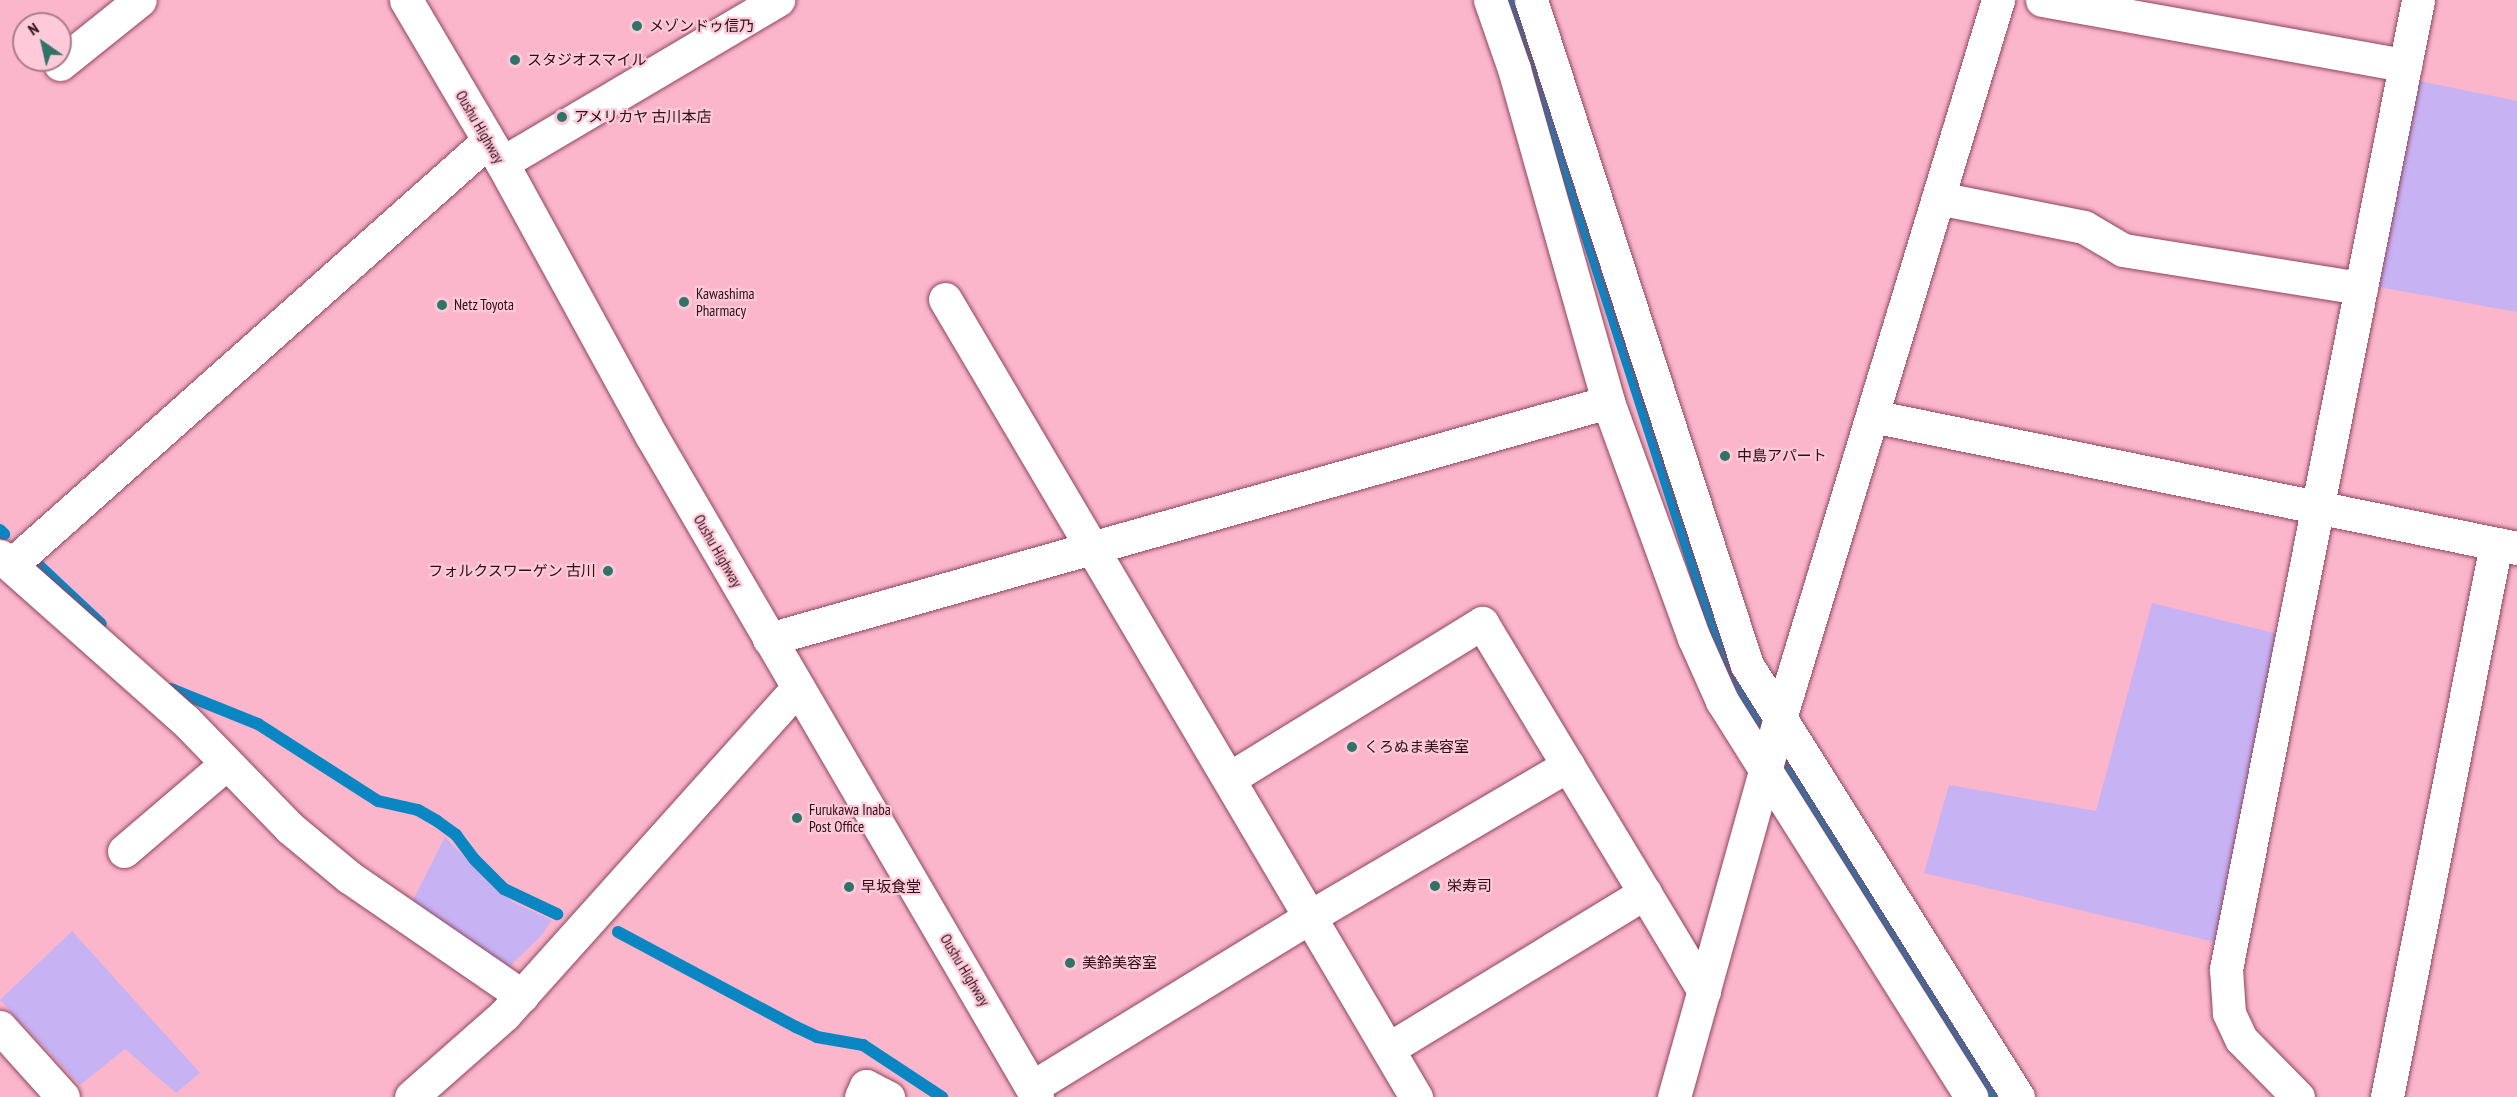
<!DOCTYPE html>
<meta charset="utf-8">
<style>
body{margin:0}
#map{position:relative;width:2517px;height:1097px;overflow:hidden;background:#fbb6cb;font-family:"PT Sans Narrow","Noto Sans JP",sans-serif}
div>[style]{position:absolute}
.green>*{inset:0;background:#c7b2f4}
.stream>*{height:12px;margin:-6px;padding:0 6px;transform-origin:6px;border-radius:6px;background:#0a86c3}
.roads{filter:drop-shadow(0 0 2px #904560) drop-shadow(0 0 2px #904560)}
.minor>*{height:33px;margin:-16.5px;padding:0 16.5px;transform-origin:16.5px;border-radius:16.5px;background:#fff}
.dots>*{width:16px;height:16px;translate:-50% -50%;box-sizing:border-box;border:3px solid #fec9d8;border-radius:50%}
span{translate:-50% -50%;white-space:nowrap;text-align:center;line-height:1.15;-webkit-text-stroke:4.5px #fec9d8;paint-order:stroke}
.poi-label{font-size:15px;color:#2c0d18}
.left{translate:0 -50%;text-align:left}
.right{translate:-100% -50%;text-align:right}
.street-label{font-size:15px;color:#2c0d18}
.north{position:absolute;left:12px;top:12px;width:60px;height:60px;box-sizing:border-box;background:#fec9d8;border:2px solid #aa7e8b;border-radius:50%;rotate:326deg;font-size:16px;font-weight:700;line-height:24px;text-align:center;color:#2c0d18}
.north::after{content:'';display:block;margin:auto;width:21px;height:27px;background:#307468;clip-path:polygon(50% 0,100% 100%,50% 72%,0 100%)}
</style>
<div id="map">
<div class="green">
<div style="clip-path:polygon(2419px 81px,2517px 101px,2517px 312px,2379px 287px)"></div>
<div style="clip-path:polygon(2152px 603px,2282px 635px,2219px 943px,1924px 873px,1949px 785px,2096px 811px)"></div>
<div style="clip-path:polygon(445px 837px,492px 886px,513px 902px,551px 920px,543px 934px,506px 970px,410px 906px)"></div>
<div style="clip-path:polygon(72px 931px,200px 1073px,176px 1093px,125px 1049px,80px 1085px,0 1000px)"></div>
</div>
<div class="stream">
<div style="left:1511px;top:0;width:679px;rotate:72.15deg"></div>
<div style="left:1719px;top:646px;width:64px;rotate:61.8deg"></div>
<div style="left:1749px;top:702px;width:465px;rotate:58.2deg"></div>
<div style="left:0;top:530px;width:6px;rotate:45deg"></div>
<div style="left:38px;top:565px;width:86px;rotate:43.1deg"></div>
<div style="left:171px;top:689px;width:94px;rotate:21.9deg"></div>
<div style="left:258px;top:724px;width:143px;rotate:32.7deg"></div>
<div style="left:378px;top:801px;width:41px;rotate:12.7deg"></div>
<div style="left:418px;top:810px;width:22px;rotate:30deg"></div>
<div style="left:437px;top:821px;width:24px;rotate:36deg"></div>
<div style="left:456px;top:835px;width:31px;rotate:53deg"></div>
<div style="left:475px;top:860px;width:41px;rotate:45deg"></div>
<div style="left:504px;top:889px;width:59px;rotate:25.3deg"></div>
<div style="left:618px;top:932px;width:202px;rotate:28.1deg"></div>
<div style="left:796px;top:1027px;width:23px;rotate:25deg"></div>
<div style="left:817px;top:1037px;width:47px;rotate:9.9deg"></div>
<div style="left:863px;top:1045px;width:95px;rotate:33.4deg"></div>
</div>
<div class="roads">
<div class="minor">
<div style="left:406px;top:0;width:189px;rotate:59.5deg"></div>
<div style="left:502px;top:163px;width:310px;rotate:61.3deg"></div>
<div style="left:651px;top:435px;width:766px;rotate:59.75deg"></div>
<div style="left:1490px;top:0;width:73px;rotate:70.8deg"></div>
<div style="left:1514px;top:69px;width:346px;rotate:74.2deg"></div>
<div style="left:1608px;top:402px;width:251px;rotate:70deg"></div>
<div style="left:1694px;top:638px;width:69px;rotate:66deg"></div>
<div style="left:1722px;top:701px;width:468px;rotate:57.8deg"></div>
<div style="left:1531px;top:0;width:699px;rotate:72.01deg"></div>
<div style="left:1747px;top:665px;width:510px;rotate:57.9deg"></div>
<div style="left:2042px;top:0;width:369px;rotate:10.2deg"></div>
<div style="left:60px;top:64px;width:102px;rotate:-38.7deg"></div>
<div style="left:502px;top:163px;width:321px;rotate:-30.6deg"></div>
<div style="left:1938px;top:198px;width:149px;rotate:11.2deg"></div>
<div style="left:2084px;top:227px;width:45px;rotate:30.5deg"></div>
<div style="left:2123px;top:250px;width:241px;rotate:9.1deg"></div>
<div style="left:945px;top:299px;width:927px;rotate:59.45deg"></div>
<div style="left:1872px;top:416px;width:658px;rotate:11.57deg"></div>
<div style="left:0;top:556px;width:247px;rotate:41.6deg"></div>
<div style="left:185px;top:720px;width:151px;rotate:45.8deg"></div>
<div style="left:290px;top:828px;width:77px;rotate:39.7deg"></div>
<div style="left:349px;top:877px;width:210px;rotate:34.5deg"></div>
<div style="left:11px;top:565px;width:638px;rotate:-41.63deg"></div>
<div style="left:769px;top:639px;width:872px;rotate:-15.77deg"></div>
<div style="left:1230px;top:778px;width:296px;rotate:-31.6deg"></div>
<div style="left:1482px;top:623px;width:430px;rotate:58.9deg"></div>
<div style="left:124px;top:851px;width:134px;rotate:-40.5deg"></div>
<div style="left:0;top:1027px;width:94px;rotate:48deg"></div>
<div style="left:1388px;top:1049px;width:301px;rotate:-31.3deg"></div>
<div style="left:1034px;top:1086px;width:325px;rotate:-31.5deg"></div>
<div style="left:1311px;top:916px;width:298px;rotate:-30.4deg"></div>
<div style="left:411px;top:1097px;width:125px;rotate:-41.4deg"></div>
<div style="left:505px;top:1014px;width:438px;rotate:-48.1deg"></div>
<div style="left:861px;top:1097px;width:12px;rotate:-66deg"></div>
<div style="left:866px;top:1086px;width:25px;rotate:27deg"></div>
<div style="left:1674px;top:1097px;width:386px;rotate:-74.4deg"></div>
<div style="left:1778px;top:725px;width:758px;rotate:-73.12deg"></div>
<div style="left:2298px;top:1097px;width:81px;rotate:-134.5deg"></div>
<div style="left:2241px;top:1039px;width:29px;rotate:-115deg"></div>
<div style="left:2229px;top:1013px;width:44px;rotate:-93.9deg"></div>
<div style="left:2226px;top:969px;width:988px;rotate:-78.79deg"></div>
<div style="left:2387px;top:1097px;width:564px;rotate:-78.85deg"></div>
</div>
</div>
<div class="dots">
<div style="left:637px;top:26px;background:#307468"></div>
<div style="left:515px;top:60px;background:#307468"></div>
<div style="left:562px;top:117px;background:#307468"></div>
<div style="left:684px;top:302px;background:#307468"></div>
<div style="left:442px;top:305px;background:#307468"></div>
<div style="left:1725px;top:456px;background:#307468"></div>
<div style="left:608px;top:571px;background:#307468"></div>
<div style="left:1352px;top:747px;background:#307468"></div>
<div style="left:797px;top:818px;background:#307468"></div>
<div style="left:1435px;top:886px;background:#307468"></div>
<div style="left:849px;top:887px;background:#307468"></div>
<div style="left:1070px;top:963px;background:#307468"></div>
</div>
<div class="poi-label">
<span class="left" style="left:649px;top:26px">メゾンドゥ信乃</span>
<span class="left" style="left:527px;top:60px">スタジオスマイル</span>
<span class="left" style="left:574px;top:117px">アメリカヤ 古川本店</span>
<span class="left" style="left:696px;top:302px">Kawashima<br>Pharmacy</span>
<span class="left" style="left:454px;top:305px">Netz Toyota</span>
<span class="left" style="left:1737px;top:456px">中島アパート</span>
<span class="right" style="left:596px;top:571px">フォルクスワーゲン 古川</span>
<span class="left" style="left:1364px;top:747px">くろぬま美容室</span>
<span class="left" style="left:809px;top:818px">Furukawa Inaba<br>Post Office</span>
<span class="left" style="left:1447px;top:886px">栄寿司</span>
<span class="left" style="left:861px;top:887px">早坂食堂</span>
<span class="left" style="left:1082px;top:963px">美鈴美容室</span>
</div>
<div class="street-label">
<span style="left:480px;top:127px;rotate:60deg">Oushu Highway</span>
<span style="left:718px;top:551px;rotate:60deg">Oushu Highway</span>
<span style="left:965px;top:970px;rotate:59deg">Oushu Highway</span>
</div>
<div class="north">N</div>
</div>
